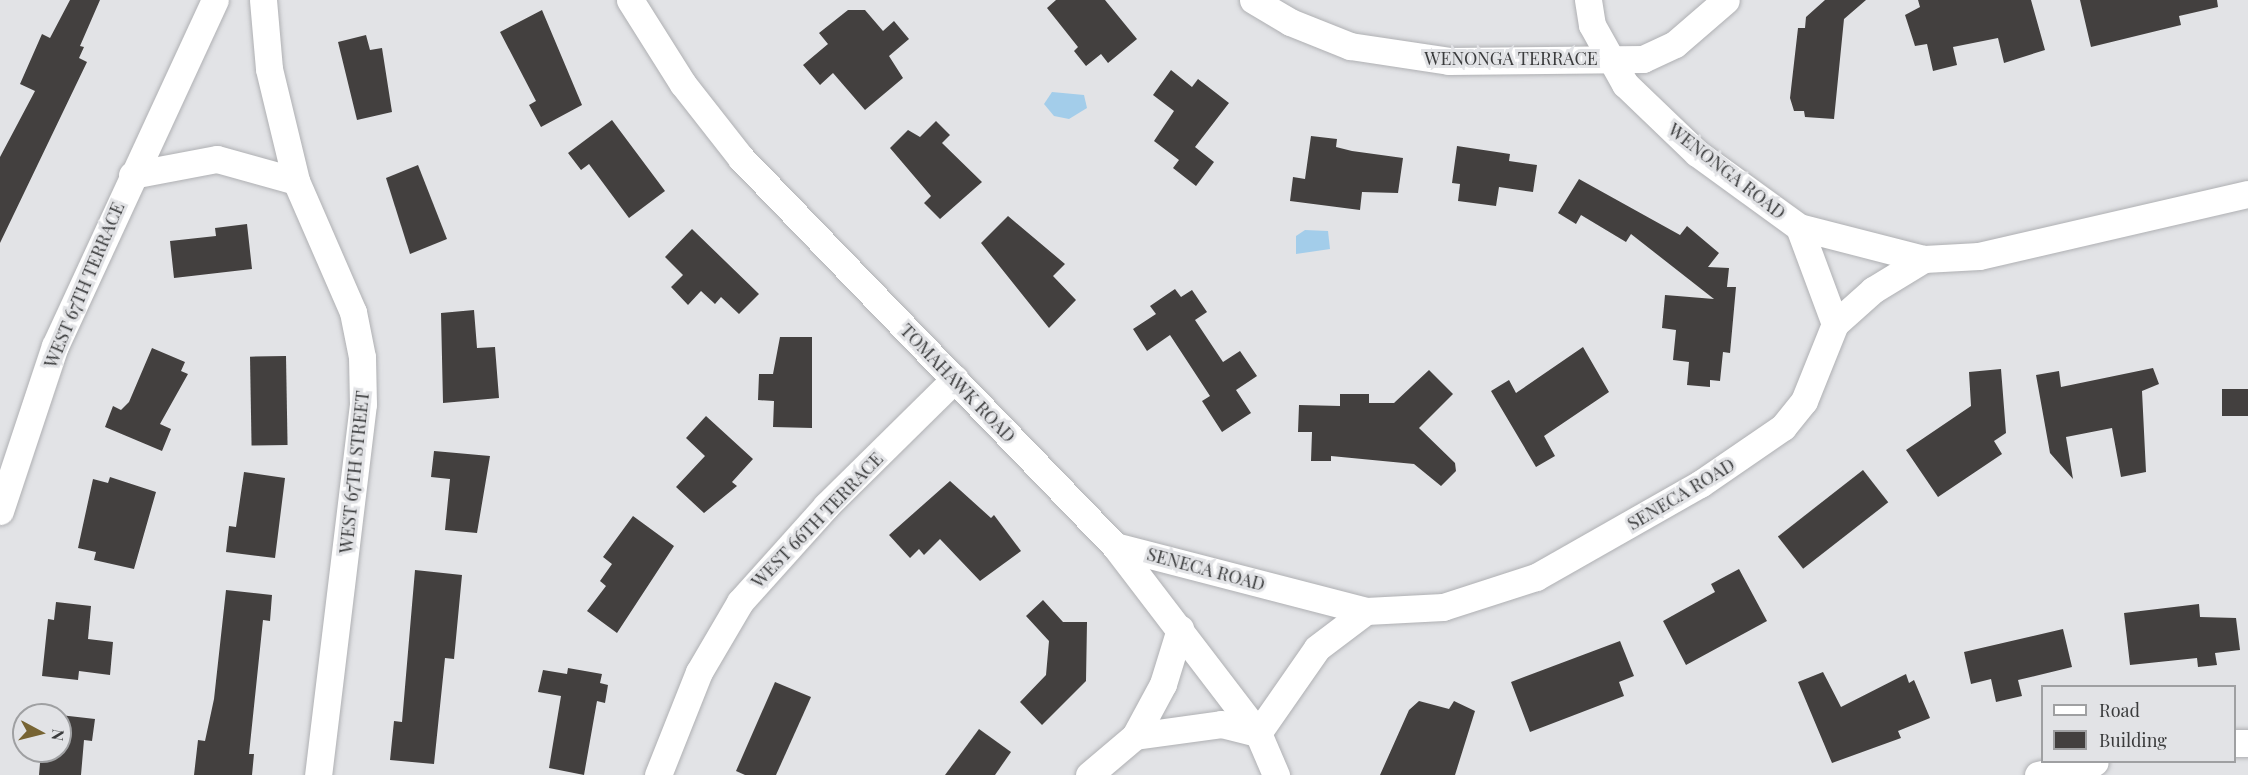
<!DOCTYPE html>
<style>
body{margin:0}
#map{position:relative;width:2248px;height:775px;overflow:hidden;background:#e2e3e6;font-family:"Playfair Display",serif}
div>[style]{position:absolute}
.water>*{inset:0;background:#a3cdea}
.building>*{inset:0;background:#43403f;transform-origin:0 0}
.roads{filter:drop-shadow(0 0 2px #afb0b3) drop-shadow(0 0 2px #afb0b3)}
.minor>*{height:27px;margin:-13.5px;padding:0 13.5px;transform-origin:13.5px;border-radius:13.5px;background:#fff}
span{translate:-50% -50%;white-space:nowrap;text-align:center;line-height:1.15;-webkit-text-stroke:6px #e2e3e6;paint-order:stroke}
.street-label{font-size:18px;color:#3a3b3c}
.legend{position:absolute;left:2041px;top:685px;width:195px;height:78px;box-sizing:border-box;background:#e2e3e6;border:2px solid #9fa0a2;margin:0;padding:8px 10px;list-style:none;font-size:18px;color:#3a3b3c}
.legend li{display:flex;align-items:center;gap:12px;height:30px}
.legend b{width:30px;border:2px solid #9fa0a2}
.north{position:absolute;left:12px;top:703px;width:60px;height:60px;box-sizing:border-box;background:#e2e3e6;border:2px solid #9fa0a2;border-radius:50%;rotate:97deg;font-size:16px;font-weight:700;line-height:24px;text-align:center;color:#3a3b3c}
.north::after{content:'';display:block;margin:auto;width:21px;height:27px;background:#776433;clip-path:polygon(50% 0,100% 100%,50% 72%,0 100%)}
</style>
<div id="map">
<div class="water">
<div style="clip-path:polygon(1052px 92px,1084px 95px,1087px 108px,1069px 119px,1054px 116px,1044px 104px)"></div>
<div style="clip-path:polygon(1305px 230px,1328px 231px,1330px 249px,1296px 254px,1296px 236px)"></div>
</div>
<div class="building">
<div style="clip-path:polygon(70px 0,100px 0,80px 46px,84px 47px,79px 58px,87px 62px,0 243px,0 157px,35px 91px,20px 84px,42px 34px,50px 38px)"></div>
<div style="clip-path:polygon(1056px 0,1105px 0,1137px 39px,1108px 63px,1101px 54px,1086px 66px,1074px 51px,1078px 47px,1047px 8px)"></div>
<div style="clip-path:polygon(1825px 0,1866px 0,1844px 19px,1834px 119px,1805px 117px,1804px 111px,1794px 111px,1790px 98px,1798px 28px,1805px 28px,1806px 17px)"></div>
<div style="clip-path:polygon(1918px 0,2031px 0,2045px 50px,2004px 63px,1998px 38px,1953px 47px,1957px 65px,1933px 71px,1927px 44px,1915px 46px,1905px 15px,1920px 7px)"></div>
<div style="clip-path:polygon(2080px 0,2217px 0,2218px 7px,2179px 16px,2181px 25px,2091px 47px)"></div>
<div style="clip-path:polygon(542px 10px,582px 105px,541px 127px,529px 105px,536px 101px,500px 32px)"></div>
<div style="clip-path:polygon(848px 10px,865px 10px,883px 31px,894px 21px,909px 39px,889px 56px,903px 78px,865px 110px,833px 73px,820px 85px,803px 65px,828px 44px,819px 33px)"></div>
<div style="clip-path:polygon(366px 35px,370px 50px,382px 48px,392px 112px,357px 120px,338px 42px)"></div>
<div style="clip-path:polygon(1171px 70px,1192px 87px,1198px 79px,1229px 103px,1195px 147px,1214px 162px,1196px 186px,1173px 168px,1179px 160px,1154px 141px,1174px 111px,1153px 95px)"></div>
<div style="clip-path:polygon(612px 120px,665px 191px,629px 218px,589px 164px,581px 170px,568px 153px)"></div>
<div style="clip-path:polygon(936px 121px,950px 135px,942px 143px,982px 182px,940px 219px,924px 203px,931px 196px,890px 148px,908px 130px,920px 137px)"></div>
<div style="clip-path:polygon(1311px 136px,1337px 139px,1336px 147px,1352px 151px,1403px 158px,1398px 193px,1362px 192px,1360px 210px,1290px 201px,1293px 177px,1305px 179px)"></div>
<div style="clip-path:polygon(1457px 146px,1510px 154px,1509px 161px,1537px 165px,1533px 192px,1499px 187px,1496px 206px,1458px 201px,1460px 184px,1452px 183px)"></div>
<div style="clip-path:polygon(418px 165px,447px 239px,410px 254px,386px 178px)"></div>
<div style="clip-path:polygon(1579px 179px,1680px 235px,1687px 226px,1719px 253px,1708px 267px,1729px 268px,1727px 287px,1736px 287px,1730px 353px,1723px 352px,1720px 381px,1710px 380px,1710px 387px,1687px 385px,1689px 362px,1673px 360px,1676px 330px,1662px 328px,1665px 295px,1714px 299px,1631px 234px,1626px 242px,1581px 215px,1576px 224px,1558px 213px)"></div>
<div style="clip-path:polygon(1008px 216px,1065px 264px,1053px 276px,1076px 300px,1049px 328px,981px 243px)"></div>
<div style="clip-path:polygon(247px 224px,252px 269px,174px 278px,170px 241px,216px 236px,215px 228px)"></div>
<div style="clip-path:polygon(692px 229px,759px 294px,739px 314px,721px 297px,715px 304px,701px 291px,688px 305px,671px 287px,683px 275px,665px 257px)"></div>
<div style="clip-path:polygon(1175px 289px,1181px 297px,1192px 290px,1207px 312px,1195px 320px,1223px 362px,1240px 351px,1257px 376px,1236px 390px,1251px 413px,1222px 432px,1202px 401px,1210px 396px,1170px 335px,1147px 351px,1133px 329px,1156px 314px,1150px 306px)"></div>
<div style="clip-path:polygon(474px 310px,477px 348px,495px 347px,499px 398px,443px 403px,441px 313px)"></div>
<div style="clip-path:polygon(780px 337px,812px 337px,812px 428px,773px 427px,774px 401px,758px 400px,759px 374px,773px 374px)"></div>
<div style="clip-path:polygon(1583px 347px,1609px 392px,1544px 436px,1555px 456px,1536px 467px,1491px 391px,1509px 380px,1516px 393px)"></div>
<div style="clip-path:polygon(152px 348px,185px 362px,181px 371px,188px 374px,160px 424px,171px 429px,162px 451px,105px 427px,113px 406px,121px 410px,129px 402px)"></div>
<div style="left:286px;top:356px;width:89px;height:36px;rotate:89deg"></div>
<div style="clip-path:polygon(2153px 368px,2159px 384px,2142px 391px,2146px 472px,2121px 477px,2112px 428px,2066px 437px,2073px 479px,2050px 453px,2036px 375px,2059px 371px,2061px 387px)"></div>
<div style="clip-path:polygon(2001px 369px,2006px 433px,1994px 441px,2002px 454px,1938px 497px,1906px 450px,1971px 406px,1969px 372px)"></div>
<div style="clip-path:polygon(1429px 370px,1453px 394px,1419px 428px,1455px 463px,1456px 471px,1441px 486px,1414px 464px,1331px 456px,1331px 461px,1311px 461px,1312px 432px,1298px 432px,1299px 405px,1340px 406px,1340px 394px,1369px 394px,1369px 403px,1394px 403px)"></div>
<div style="left:2248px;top:389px;width:27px;height:26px;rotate:90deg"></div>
<div style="clip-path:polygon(706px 416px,753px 459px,732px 482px,737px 486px,704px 513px,676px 487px,705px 456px,686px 438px)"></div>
<div style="clip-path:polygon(434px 451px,490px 456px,477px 533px,445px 530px,450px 479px,431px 477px)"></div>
<div style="left:1863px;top:470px;width:41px;height:108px;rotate:52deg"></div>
<div style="clip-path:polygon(244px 472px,285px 478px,275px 558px,226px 552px,229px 526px,236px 527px)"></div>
<div style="clip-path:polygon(110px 477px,156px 492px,134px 569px,94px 560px,96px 552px,78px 548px,93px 479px,108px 483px)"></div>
<div style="clip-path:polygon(950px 481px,991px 518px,994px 515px,1021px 551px,980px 581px,940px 539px,924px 555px,919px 549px,910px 558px,889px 535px)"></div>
<div style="clip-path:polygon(633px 516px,674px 546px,617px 633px,587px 611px,606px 586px,600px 581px,612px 564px,603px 557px)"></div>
<div style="clip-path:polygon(1739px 569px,1767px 621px,1686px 665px,1663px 621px,1715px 592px,1711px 584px)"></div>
<div style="clip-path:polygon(415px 570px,462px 575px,454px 659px,445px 658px,434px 764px,390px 760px,394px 721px,402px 722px)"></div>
<div style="clip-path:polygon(226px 590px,272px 595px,270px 621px,263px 620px,249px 754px,254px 754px,252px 775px,194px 775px,198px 740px,205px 741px,214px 699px)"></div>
<div style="clip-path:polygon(1043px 600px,1063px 622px,1087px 622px,1086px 681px,1042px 725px,1020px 702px,1046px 675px,1049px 641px,1026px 616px)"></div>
<div style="clip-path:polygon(56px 602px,91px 606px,88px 639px,113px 642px,110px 675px,79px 671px,78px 680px,42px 676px,48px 619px,54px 620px)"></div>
<div style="clip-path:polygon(2199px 604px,2200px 617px,2236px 618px,2240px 650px,2215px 653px,2217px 665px,2198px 667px,2197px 658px,2130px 665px,2124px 613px)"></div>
<div style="clip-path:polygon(2063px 629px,2072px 667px,2018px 680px,2022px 696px,1996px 702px,1991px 679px,1971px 684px,1964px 652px)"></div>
<div style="clip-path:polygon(1620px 641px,1634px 676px,1619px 682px,1624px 696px,1530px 732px,1511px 682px)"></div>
<div style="clip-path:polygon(568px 668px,602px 674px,600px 683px,608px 685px,605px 703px,597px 701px,584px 775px,549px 768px,561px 696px,538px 692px,543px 670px,567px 674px)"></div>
<div style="clip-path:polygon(1823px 672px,1841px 707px,1906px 674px,1909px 683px,1914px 680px,1930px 718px,1898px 731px,1901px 738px,1832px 763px,1798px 682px)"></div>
<div style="clip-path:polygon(775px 682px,811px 697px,776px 775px,745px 775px,736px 771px)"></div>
<div style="clip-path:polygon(1419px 701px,1449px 709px,1454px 701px,1475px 711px,1455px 775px,1380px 775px,1409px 710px)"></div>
<div style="clip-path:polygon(60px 715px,95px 719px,92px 741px,84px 740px,81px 775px,39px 775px,41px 751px,60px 751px)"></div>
<div style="clip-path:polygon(979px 729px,1011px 752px,995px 775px,945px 775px)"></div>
</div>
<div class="roads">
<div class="minor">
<div style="left:263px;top:0;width:69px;rotate:85deg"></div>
<div style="left:269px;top:69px;width:115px;rotate:76.4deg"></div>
<div style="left:630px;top:0;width:99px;rotate:57.8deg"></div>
<div style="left:683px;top:84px;width:94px;rotate:51.9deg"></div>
<div style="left:741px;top:158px;width:539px;rotate:46.05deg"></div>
<div style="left:1115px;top:546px;width:235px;rotate:52.6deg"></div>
<div style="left:1258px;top:733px;width:46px;rotate:66.8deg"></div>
<div style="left:1253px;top:0;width:43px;rotate:30.7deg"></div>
<div style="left:1290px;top:22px;width:65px;rotate:21.8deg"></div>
<div style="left:1350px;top:46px;width:100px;rotate:8.6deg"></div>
<div style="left:1449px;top:61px;width:194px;rotate:-0.6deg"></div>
<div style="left:1643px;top:59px;width:35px;rotate:-25deg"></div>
<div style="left:1675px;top:44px;width:67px;rotate:-40.8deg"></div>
<div style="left:1588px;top:0;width:25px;rotate:81deg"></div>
<div style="left:1592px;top:25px;width:68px;rotate:60.8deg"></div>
<div style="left:1625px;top:84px;width:100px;rotate:43.8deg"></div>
<div style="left:1697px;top:153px;width:126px;rotate:36deg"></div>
<div style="left:1799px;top:227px;width:129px;rotate:14.4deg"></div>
<div style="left:1924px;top:259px;width:55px;rotate:-3.1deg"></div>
<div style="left:1979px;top:256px;width:276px;rotate:-13deg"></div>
<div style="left:132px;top:175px;width:86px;rotate:-10.7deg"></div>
<div style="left:217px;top:159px;width:82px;rotate:15.6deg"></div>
<div style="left:296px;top:181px;width:143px;rotate:66.5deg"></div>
<div style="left:353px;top:312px;width:46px;rotate:78.7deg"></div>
<div style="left:362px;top:357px;width:47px;rotate:88.8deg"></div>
<div style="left:363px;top:404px;width:374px;rotate:96.9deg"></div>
<div style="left:1835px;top:324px;width:51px;rotate:-41.8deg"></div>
<div style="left:1873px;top:290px;width:60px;rotate:-31.3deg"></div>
<div style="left:0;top:511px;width:174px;rotate:-71.6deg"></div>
<div style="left:55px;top:346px;width:381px;rotate:-65.2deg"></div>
<div style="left:1115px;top:546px;width:259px;rotate:14.5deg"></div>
<div style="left:1135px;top:736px;width:59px;rotate:-61.7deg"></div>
<div style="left:1163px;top:684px;width:58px;rotate:-72.8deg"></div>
<div style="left:2234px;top:743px;width:14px"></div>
<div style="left:658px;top:775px;width:111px;rotate:-68.3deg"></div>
<div style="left:699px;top:672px;width:81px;rotate:-59.6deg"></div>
<div style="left:740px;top:602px;width:129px;rotate:-48.1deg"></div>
<div style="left:826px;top:506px;width:181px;rotate:-44.6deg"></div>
<div style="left:1089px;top:775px;width:60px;rotate:-40.3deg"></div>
<div style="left:1135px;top:736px;width:87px;rotate:-7.9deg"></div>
<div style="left:1221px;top:724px;width:38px;rotate:14deg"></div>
<div style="left:1258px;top:733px;width:103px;rotate:-55.2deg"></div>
<div style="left:1317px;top:648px;width:61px;rotate:-37.1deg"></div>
<div style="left:1366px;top:611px;width:77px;rotate:-3deg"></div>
<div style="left:1443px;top:607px;width:98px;rotate:-17.9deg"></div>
<div style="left:1536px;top:577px;width:189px;rotate:-29.6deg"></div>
<div style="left:1700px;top:484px;width:101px;rotate:-34.5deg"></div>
<div style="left:1783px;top:427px;width:33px;rotate:-51deg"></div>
<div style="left:1804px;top:401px;width:83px;rotate:-68.1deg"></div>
<div style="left:1835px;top:324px;width:103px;rotate:-110.4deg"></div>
<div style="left:2038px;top:775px;width:58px;rotate:-12.8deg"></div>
</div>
</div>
<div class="street-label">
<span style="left:1511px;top:58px">WENONGA TERRACE</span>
<span style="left:1727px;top:171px;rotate:38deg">WENONGA ROAD</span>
<span style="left:84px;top:285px;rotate:-67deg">WEST 67TH TERRACE</span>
<span style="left:958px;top:383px;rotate:46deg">TOMAHAWK ROAD</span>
<span style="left:354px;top:472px;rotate:-84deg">WEST 67TH STREET</span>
<span style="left:1681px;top:494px;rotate:-31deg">SENECA ROAD</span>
<span style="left:817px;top:520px;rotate:-46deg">WEST 66TH TERRACE</span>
<span style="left:1206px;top:569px;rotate:15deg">SENECA ROAD</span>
</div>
<ul class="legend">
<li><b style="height:8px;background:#fff"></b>Road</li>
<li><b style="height:16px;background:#43403f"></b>Building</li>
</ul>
<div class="north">N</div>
</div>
